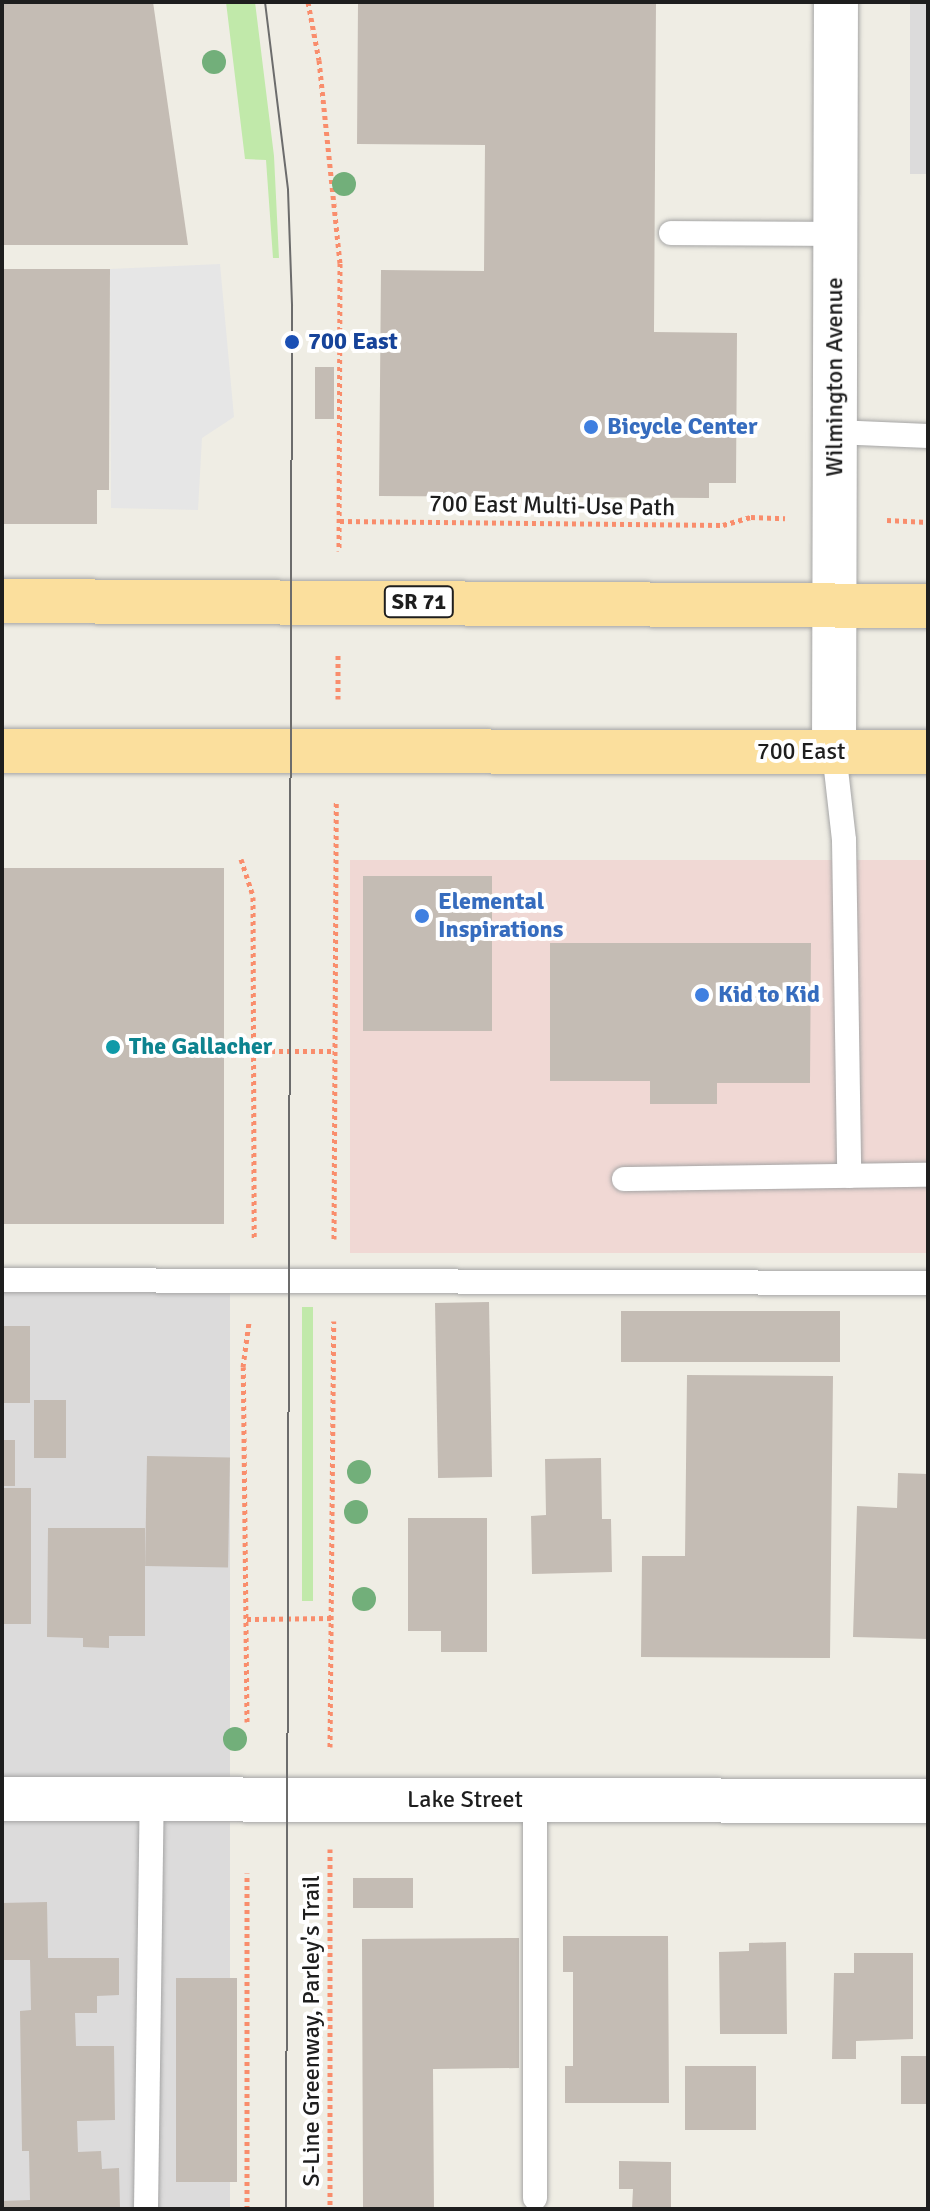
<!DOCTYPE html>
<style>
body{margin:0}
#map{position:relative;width:930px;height:2211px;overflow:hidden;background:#efede4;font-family:Signika,sans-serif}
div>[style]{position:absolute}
.residential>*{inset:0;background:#dcdbdb;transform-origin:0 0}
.commercial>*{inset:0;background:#f0d8d4;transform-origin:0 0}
.grass>*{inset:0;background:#c1e9aa;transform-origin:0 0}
.parking>*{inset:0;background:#e6e6e6}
.building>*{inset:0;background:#c4bcb4;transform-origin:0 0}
.path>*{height:5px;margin-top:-2.5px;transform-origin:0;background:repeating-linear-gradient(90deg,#f98d6c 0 4px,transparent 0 8px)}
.roads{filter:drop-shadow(0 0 2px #a5a5a5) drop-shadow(0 0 2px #a5a5a5)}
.lane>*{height:24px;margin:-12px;padding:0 12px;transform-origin:12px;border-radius:12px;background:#fff}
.street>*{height:44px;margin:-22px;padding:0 22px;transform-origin:22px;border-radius:22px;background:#fff}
.primary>*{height:44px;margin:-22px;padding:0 22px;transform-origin:22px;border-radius:22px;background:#fbdf9d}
.tram>*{height:2px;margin:-1px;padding:0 1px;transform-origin:1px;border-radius:1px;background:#6c6c6c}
.trees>*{width:24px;height:24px;margin:-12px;border-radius:50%;background:#72af7a}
.dots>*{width:22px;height:22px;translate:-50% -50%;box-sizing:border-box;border:4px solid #fff;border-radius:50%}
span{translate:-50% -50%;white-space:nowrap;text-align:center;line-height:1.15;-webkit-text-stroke:8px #fff;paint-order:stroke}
.shield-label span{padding:2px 6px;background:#fff;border:2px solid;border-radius:6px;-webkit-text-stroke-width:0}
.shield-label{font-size:22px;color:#1e1e1e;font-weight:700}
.transit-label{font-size:24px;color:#164399;font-weight:700}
.left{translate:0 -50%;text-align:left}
.street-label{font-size:24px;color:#1e1e1e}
.shop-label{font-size:24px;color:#366cbe;font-weight:700}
.culture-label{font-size:24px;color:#0d838f;font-weight:700}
.frame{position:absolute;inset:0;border:4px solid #1e1e1e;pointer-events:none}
</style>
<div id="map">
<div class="residential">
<div style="left:910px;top:2px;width:18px;height:172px"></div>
<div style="left:2px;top:1287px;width:228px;height:922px"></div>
</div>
<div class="commercial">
<div style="left:350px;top:860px;width:578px;height:393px"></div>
</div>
<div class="grass">
<div style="clip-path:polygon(226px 2px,255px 2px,274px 156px,279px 258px,273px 258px,266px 160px,245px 159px)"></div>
<div style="left:302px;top:1307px;width:11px;height:294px"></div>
</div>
<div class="parking">
<div style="clip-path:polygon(220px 264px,234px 417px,202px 438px,198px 510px,111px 508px,110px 269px)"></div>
</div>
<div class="building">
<div style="clip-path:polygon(2px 2px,153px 2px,188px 245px,2px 245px)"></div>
<div style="clip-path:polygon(358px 2px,656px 2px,654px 332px,737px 333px,736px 483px,709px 483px,709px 498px,379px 496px,381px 270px,484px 271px,485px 145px,357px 144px)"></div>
<div style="clip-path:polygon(2px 269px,110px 269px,109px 490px,97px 490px,97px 524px,2px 524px)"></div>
<div style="left:315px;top:367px;width:19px;height:52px"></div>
<div style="left:224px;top:868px;width:356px;height:222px;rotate:90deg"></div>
<div style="left:492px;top:876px;width:155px;height:129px;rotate:90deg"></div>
<div style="clip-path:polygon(550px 943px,811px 943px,810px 1083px,717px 1083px,717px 1104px,650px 1104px,650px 1081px,550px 1081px)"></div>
<div style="left:489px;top:1302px;width:175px;height:54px;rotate:89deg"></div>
<div style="left:621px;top:1311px;width:219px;height:51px"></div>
<div style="left:2px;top:1326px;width:28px;height:77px"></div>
<div style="clip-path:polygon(687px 1375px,833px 1376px,830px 1658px,641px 1657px,642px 1556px,685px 1556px)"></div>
<div style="left:34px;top:1400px;width:32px;height:58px"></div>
<div style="left:2px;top:1440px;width:13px;height:46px"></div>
<div style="left:147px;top:1456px;width:83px;height:110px;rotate:1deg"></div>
<div style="clip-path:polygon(601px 1458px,602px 1519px,611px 1519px,612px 1572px,532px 1574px,531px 1516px,546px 1515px,545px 1459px)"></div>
<div style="clip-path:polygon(898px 1473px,928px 1474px,928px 1639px,853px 1637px,857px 1506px,897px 1508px)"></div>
<div style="left:2px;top:1488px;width:29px;height:136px"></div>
<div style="clip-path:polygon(408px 1518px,487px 1518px,487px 1652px,441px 1652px,441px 1631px,408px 1631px)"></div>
<div style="clip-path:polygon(48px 1528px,145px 1528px,145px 1636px,109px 1636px,109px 1648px,83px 1647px,83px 1638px,47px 1637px)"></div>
<div style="left:353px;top:1878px;width:60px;height:30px"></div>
<div style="clip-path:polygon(47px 1902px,48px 1958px,119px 1958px,119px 1995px,97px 1996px,97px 2013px,75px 2013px,76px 2046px,114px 2046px,115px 2120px,77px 2121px,78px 2152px,101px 2151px,102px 2169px,119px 2168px,120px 2208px,2px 2209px,2px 2201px,30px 2200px,29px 2151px,22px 2151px,20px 2011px,31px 2010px,30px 1960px,2px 1960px,2px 1903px)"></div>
<div style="clip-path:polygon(563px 1936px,668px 1936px,669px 2103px,565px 2103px,565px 2066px,573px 2066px,573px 1972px,563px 1972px)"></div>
<div style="clip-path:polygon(519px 1938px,519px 2068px,433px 2069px,434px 2209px,363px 2209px,362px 1939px)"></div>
<div style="clip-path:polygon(786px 1942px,787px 2034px,720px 2034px,719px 1952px,749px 1951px,749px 1943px)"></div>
<div style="clip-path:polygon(854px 1953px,913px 1953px,913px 2039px,856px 2041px,856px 2059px,832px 2059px,834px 1973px,854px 1973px)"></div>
<div style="left:176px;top:1978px;width:61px;height:204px"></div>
<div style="left:901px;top:2056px;width:27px;height:48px"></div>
<div style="left:756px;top:2066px;width:64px;height:71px;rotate:90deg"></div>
<div style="clip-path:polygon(619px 2161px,671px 2162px,671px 2209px,632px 2209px,633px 2189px,619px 2189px)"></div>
</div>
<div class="path">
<div style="left:308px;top:2px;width:59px;rotate:79.3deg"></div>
<div style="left:319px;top:60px;width:204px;rotate:84.1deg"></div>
<div style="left:340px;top:263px;width:288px;rotate:90.2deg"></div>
<div style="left:887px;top:520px;width:41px;rotate:2.8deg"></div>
<div style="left:340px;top:521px;width:383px;rotate:0.6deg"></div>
<div style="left:723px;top:525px;width:29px;rotate:-16deg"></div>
<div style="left:751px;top:517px;width:34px;rotate:2deg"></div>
<div style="left:338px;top:699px;width:46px;rotate:-90deg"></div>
<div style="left:241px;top:859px;width:40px;rotate:72deg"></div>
<div style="left:253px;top:897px;width:343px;rotate:89.8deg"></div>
<div style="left:255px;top:1051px;width:80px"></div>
<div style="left:334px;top:1239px;width:438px;rotate:-89.7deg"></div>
<div style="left:247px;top:1619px;width:85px;rotate:-0.7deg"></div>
<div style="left:247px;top:1722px;width:355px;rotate:-90.6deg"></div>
<div style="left:243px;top:1367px;width:45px;rotate:-82.4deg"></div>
<div style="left:330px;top:1747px;width:426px;rotate:-89.5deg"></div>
<div style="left:330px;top:1849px;width:360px;rotate:90deg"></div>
<div style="left:247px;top:2209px;width:336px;rotate:-90deg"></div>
</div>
<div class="roads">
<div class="lane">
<div style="left:671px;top:233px;width:164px;rotate:0.3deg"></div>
<div style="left:835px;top:432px;width:93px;rotate:2.5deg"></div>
<div style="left:834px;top:752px;width:89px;rotate:83.5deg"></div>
<div style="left:844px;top:840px;width:336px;rotate:89.1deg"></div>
<div style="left:624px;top:1179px;width:304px;rotate:-0.8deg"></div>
<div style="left:2px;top:1280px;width:926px;rotate:0.19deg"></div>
<div style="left:535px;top:1800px;width:398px;rotate:90deg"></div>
<div style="left:146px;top:2209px;width:410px;rotate:-89.2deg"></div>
</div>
<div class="street">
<div style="left:834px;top:752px;width:750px;rotate:-89.85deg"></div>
<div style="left:2px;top:1799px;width:926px;rotate:0.12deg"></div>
</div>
<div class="primary">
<div style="left:2px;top:601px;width:926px;rotate:0.31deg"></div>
<div style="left:2px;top:751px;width:926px;rotate:0.06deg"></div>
</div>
</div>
<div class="tram">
<div style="left:265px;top:2px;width:189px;rotate:83deg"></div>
<div style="left:288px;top:190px;width:116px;rotate:88deg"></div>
<div style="left:292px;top:306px;width:1903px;rotate:90.18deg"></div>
</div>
<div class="trees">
<div style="left:214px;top:62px"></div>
<div style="left:344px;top:184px"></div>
<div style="left:359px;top:1472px"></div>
<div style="left:356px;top:1512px"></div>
<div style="left:364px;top:1599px"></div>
<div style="left:235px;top:1739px"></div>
</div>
<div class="dots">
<div style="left:292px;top:342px;background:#1a4fb4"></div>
<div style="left:591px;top:427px;background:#3f7fe0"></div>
<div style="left:422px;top:916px;background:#3f7fe0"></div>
<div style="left:702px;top:995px;background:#3f7fe0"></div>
<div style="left:113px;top:1047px;background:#0f9aa8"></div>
</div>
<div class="shield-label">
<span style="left:419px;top:602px">SR 71</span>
</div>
<div class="transit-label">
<span class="left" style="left:308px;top:342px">700 East</span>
</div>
<div class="street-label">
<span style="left:835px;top:377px;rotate:-90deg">Wilmington Avenue</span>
<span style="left:552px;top:506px;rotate:1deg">700 East Multi-Use Path</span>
<span style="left:801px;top:752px">700 East</span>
<span style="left:465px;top:1800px">Lake Street</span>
<span style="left:312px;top:2031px;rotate:-90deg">S-Line Greenway, Parley's Trail</span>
</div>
<div class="shop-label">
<span class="left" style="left:607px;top:427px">Bicycle Center</span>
<span class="left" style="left:438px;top:916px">Elemental<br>Inspirations</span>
<span class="left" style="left:718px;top:995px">Kid to Kid</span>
</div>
<div class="culture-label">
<span class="left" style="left:129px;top:1047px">The Gallacher</span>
</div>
<div class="frame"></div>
</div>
